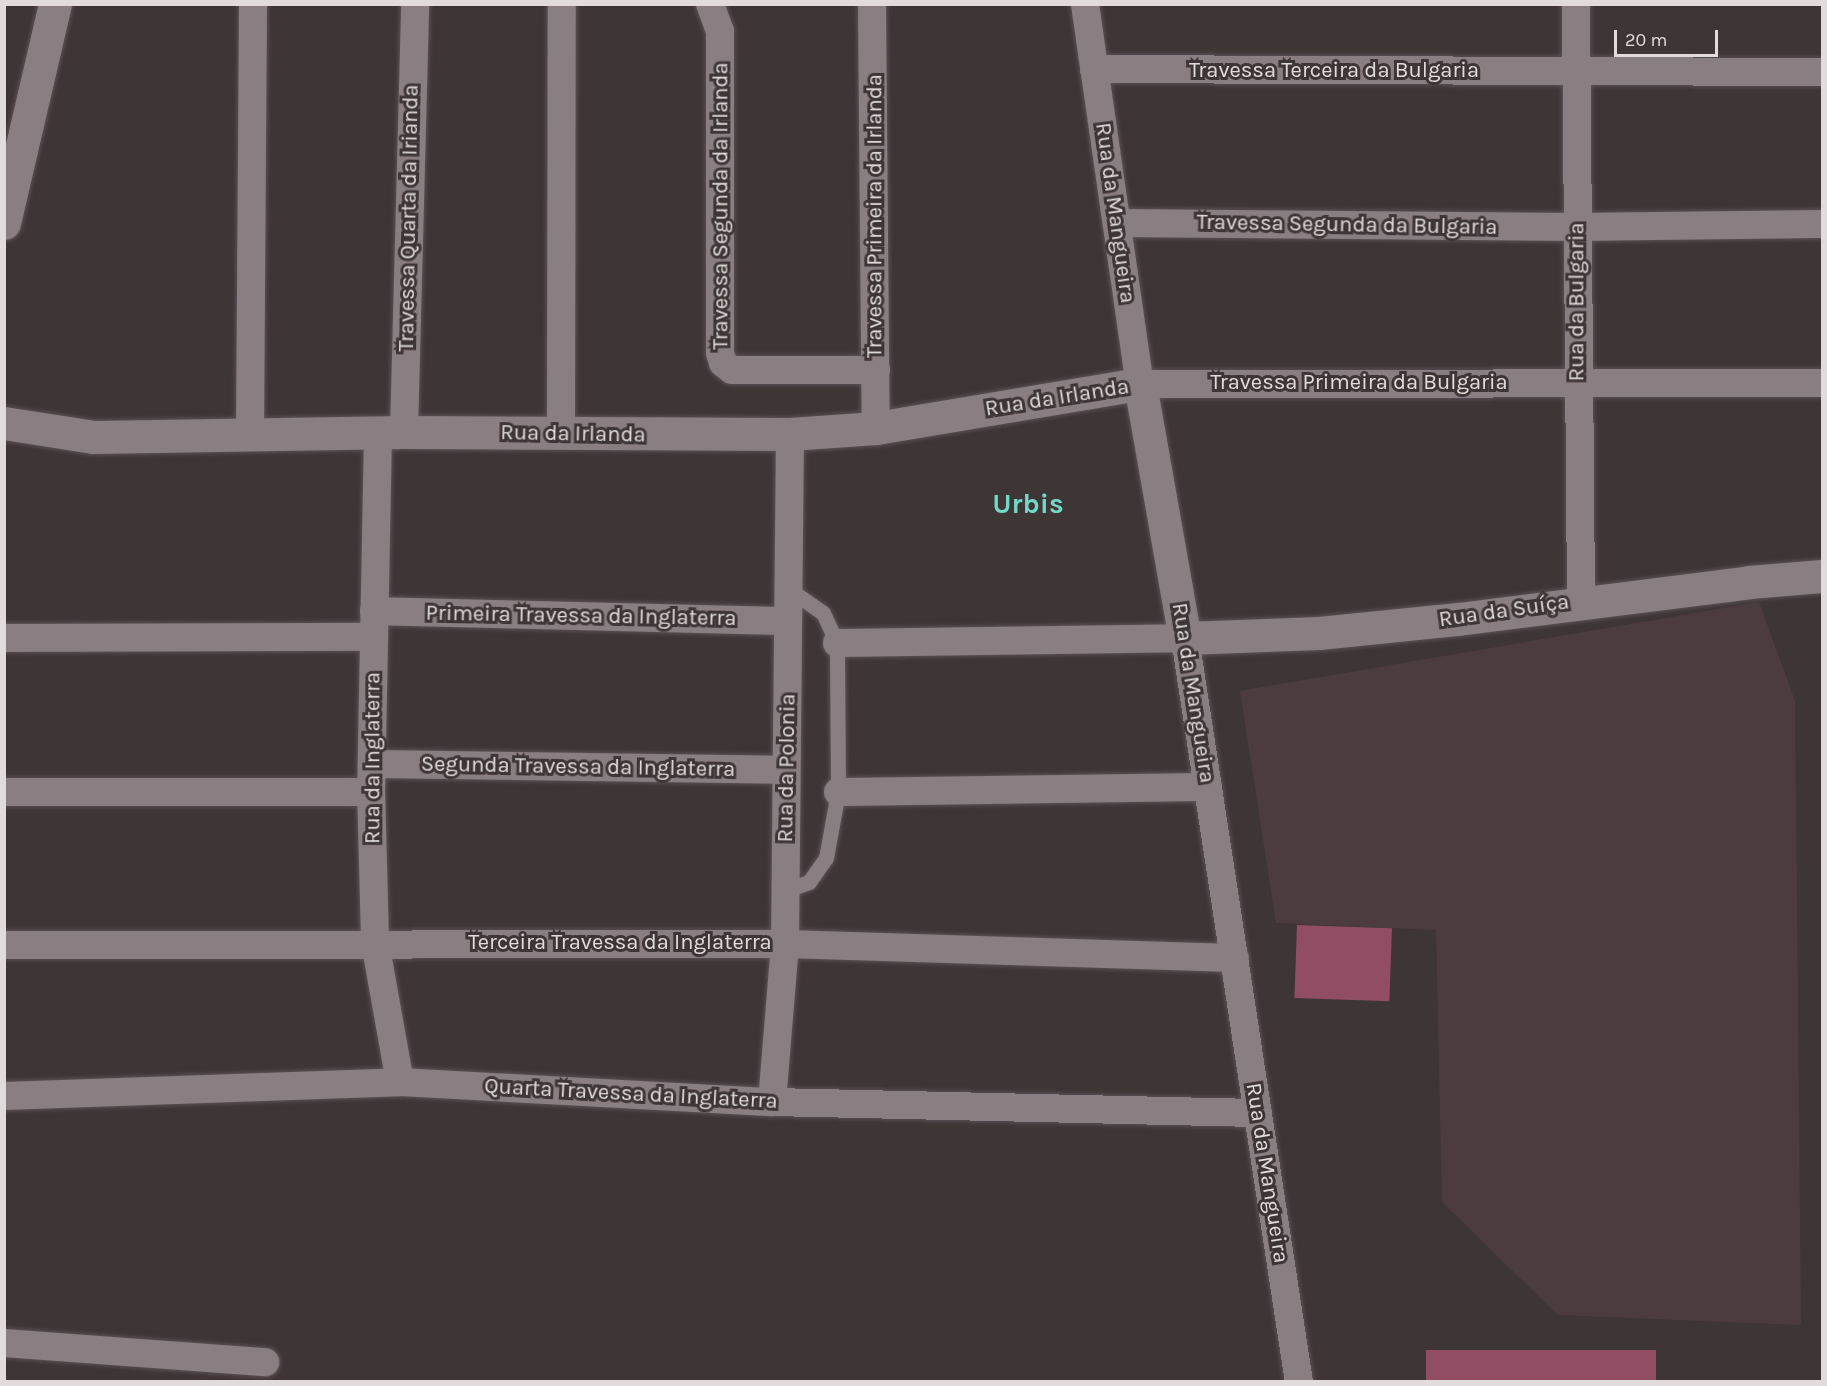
<!DOCTYPE html>
<meta charset="utf-8">
<style>
body{margin:0}
#map{position:relative;width:1827px;height:1386px;overflow:hidden;background:#3e3537;font-family:Karla,sans-serif}
div>[style]{position:absolute}
.built>*{inset:0;background:#4c3c40}
.building>*{inset:0;background:#904d63;transform-origin:0 0}
.roads{filter:drop-shadow(0 0 2px #5a5154) drop-shadow(0 0 2px #5a5154)}
.service>*{height:15px;margin:-7.5px;padding:0 7.5px;transform-origin:7.5px;border-radius:7.5px;background:#897e81}
.minor>*{height:28px;margin:-14px;padding:0 14px;transform-origin:14px;border-radius:14px;background:#897e81}
.tertiary>*{height:33px;margin:-16.5px;padding:0 16.5px;transform-origin:16.5px;border-radius:16.5px;background:#897e81}
span{translate:-50% -50%;white-space:nowrap;text-align:center;line-height:1.15;-webkit-text-stroke:6px #3e3537;paint-order:stroke}
.street-label{font-size:22px;color:#e1dbdc}
.district-label{font-size:28px;color:#73d9c6;font-weight:700}
.frame{position:absolute;inset:0;border:6px solid #e1dbdc;pointer-events:none}
.scale{position:absolute;left:1614px;top:30px;width:104px;height:27px;box-sizing:border-box;border:3px solid #e1dbdc;border-top:0;padding-left:8px;font-size:18px;line-height:21px;white-space:nowrap;color:#e1dbdc;-webkit-text-stroke:4px #3e3537;paint-order:stroke}
</style>
<div id="map">
<div class="built">
<div style="clip-path:polygon(1759px 602px,1795px 701px,1801px 1325px,1558px 1315px,1442px 1202px,1436px 930px,1276px 923px,1240px 691px)"></div>
</div>
<div class="building">
<div style="left:1297px;top:925px;width:95px;height:73px;rotate:2deg"></div>
<div style="left:1426px;top:1350px;width:230px;height:32px"></div>
</div>
<div class="roads">
<div class="service">
<div style="left:786px;top:890px;width:24px;rotate:-19deg"></div>
<div style="left:809px;top:882px;width:29px;rotate:-55deg"></div>
<div style="left:826px;top:858px;width:67px;rotate:-79.7deg"></div>
<div style="left:838px;top:792px;width:149px;rotate:-90.4deg"></div>
<div style="left:837px;top:643px;width:33px;rotate:-115deg"></div>
<div style="left:823px;top:613px;width:42px;rotate:-144.8deg"></div>
</div>
<div class="minor">
<div style="left:710px;top:4px;width:29px;rotate:70deg"></div>
<div style="left:720px;top:31px;width:322px;rotate:90deg"></div>
<div style="left:720px;top:353px;width:10px;rotate:73deg"></div>
<div style="left:723px;top:363px;width:11px;rotate:38deg"></div>
<div style="left:732px;top:370px;width:144px"></div>
<div style="left:872px;top:4px;width:424px;rotate:89.5deg"></div>
<div style="left:1085px;top:4px;width:384px;rotate:81.8deg"></div>
<div style="left:1140px;top:384px;width:682px;rotate:-0.08deg"></div>
<div style="left:1576px;top:4px;width:596px;rotate:89.52deg"></div>
<div style="left:1094px;top:69px;width:728px;rotate:0.24deg"></div>
<div style="left:1118px;top:223px;width:458px;rotate:0.5deg"></div>
<div style="left:1576px;top:227px;width:246px;rotate:-0.7deg"></div>
<div style="left:404px;top:432px;width:428px;rotate:-88.5deg"></div>
<div style="left:378px;top:433px;width:354px;rotate:91.1deg"></div>
<div style="left:371px;top:787px;width:155px;rotate:88.5deg"></div>
<div style="left:375px;top:942px;width:142px;rotate:79.9deg"></div>
<div style="left:250px;top:434px;width:430px;rotate:-89.6deg"></div>
<div style="left:561px;top:434px;width:430px;rotate:-89.9deg"></div>
<div style="left:374px;top:611px;width:414px;rotate:1.4deg"></div>
<div style="left:4px;top:638px;width:368px;rotate:-0.2deg"></div>
<div style="left:837px;top:643px;width:348px;rotate:-0.8deg"></div>
<div style="left:1185px;top:638px;width:753px;rotate:81.29deg"></div>
<div style="left:372px;top:764px;width:413px;rotate:0.8deg"></div>
<div style="left:4px;top:792px;width:367px"></div>
<div style="left:838px;top:792px;width:370px;rotate:-0.8deg"></div>
<div style="left:4px;top:945px;width:781px;rotate:-0.07deg"></div>
<div style="left:785px;top:944px;width:450px;rotate:1.8deg"></div>
<div style="left:4px;top:1096px;width:396px;rotate:-2deg"></div>
<div style="left:400px;top:1082px;width:373px;rotate:3.1deg"></div>
<div style="left:772px;top:1102px;width:486px;rotate:1.3deg"></div>
<div style="left:772px;top:1102px;width:159px;rotate:-85.3deg"></div>
<div style="left:785px;top:944px;width:510px;rotate:-89.44deg"></div>
<div style="left:4px;top:1343px;width:262px;rotate:4.2deg"></div>
</div>
<div class="tertiary">
<div style="left:4px;top:223px;width:225px;rotate:-76.9deg"></div>
<div style="left:4px;top:423px;width:90px;rotate:8.9deg"></div>
<div style="left:93px;top:437px;width:311px;rotate:-0.9deg"></div>
<div style="left:404px;top:432px;width:386px;rotate:0.3deg"></div>
<div style="left:790px;top:434px;width:86px;rotate:-4deg"></div>
<div style="left:876px;top:428px;width:268px;rotate:-9.5deg"></div>
<div style="left:1140px;top:384px;width:258px;rotate:80deg"></div>
<div style="left:1185px;top:638px;width:134px;rotate:-2.1deg"></div>
<div style="left:1319px;top:633px;width:140px;rotate:-5.8deg"></div>
<div style="left:1458px;top:619px;width:293px;rotate:-7.2deg"></div>
<div style="left:1749px;top:582px;width:73px;rotate:-4.7deg"></div>
</div>
</div>
<div class="street-label">
<span style="left:1334px;top:71px">Travessa Terceira da Bulgaria</span>
<span style="left:721px;top:206px;rotate:-90deg">Travessa Segunda da Irlanda</span>
<span style="left:1115px;top:213px;rotate:82deg">Rua da Mangueira</span>
<span style="left:875px;top:216px;rotate:-90deg">Travessa Primeira da Irlanda</span>
<span style="left:409px;top:218px;rotate:-89deg">Travessa Quarta da Irianda</span>
<span style="left:1347px;top:225px;rotate:1deg">Travessa Segunda da Bulgaria</span>
<span style="left:1577px;top:302px;rotate:-90deg">Rua da Bulgaria</span>
<span style="left:1359px;top:383px">Travessa Primeira da Bulgaria</span>
<span style="left:1057px;top:398px;rotate:-9deg">Rua da Irlanda</span>
<span style="left:573px;top:434px;rotate:1deg">Rua da Irlanda</span>
<span style="left:1504px;top:611px;rotate:-8deg">Rua da Suíça</span>
<span style="left:581px;top:616px;rotate:1deg">Primeira Travessa da Inglaterra</span>
<span style="left:1193px;top:693px;rotate:81deg">Rua da Mangueira</span>
<span style="left:373px;top:758px;rotate:-90deg">Rua da Inglaterra</span>
<span style="left:578px;top:767px;rotate:1deg">Segunda Travessa da Inglaterra</span>
<span style="left:787px;top:768px;rotate:-89deg">Rua da Polonia</span>
<span style="left:620px;top:943px">Terceira Travessa da Inglaterra</span>
<span style="left:631px;top:1094px;rotate:3deg">Quarta Travessa da Inglaterra</span>
<span style="left:1267px;top:1173px;rotate:81deg">Rua da Mangueira</span>
</div>
<div class="district-label">
<span style="left:1028px;top:504px">Urbis</span>
</div>
<div class="frame"></div>
<div class="scale">20 m</div>
</div>
